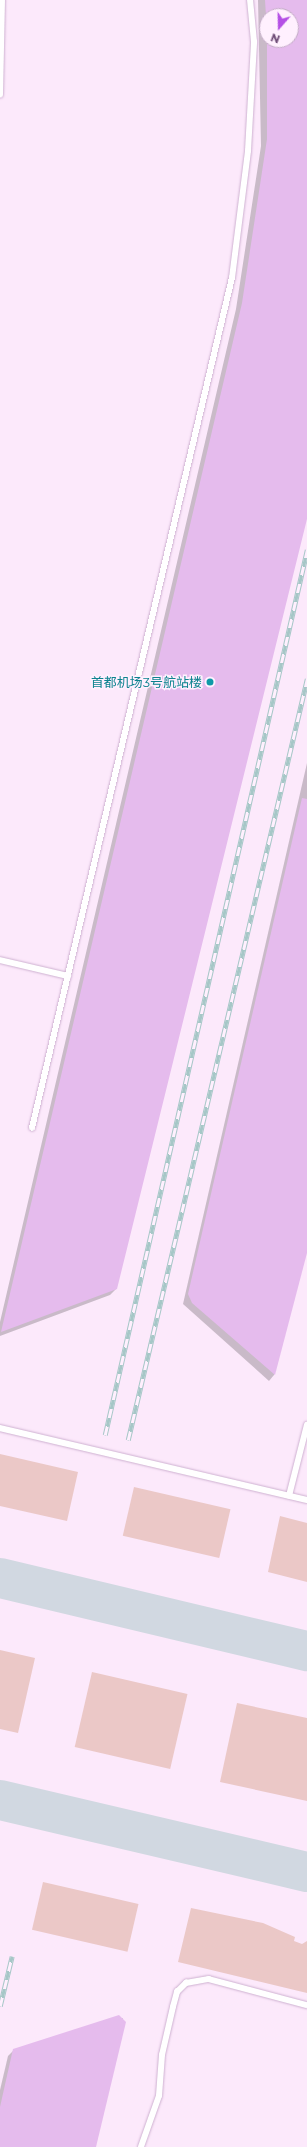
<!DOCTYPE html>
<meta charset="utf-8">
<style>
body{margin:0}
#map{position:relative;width:307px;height:2147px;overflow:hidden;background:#fce9fb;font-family:Montserrat,"Noto Sans SC",sans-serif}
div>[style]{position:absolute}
.green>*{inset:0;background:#ebc8c7;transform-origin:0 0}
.shadow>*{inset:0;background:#0003}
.taxiway>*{height:40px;margin:-20px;padding:0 20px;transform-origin:20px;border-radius:20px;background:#d1d8e1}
.building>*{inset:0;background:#e5bbed}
.roads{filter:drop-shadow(0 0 1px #ceb1d1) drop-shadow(0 0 1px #ceb1d1)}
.service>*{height:5.5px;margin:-2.75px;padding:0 2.75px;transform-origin:2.75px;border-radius:2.75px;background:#fff}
.rail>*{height:4.5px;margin-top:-2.25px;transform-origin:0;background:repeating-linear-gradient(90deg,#fff0fe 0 9px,#a6c7c7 0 18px);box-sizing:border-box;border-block:1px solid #a6c7c7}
.dots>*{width:11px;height:11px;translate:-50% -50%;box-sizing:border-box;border:2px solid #fff0fe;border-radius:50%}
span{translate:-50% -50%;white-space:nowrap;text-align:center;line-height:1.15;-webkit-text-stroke:3px #fff0fe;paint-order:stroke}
.culture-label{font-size:13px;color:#0d838f}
.right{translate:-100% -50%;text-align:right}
.north{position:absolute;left:259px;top:8px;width:40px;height:40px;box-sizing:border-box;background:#fff0fe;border:1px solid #c5aec8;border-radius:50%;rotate:200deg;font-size:11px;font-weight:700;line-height:16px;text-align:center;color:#6f4c77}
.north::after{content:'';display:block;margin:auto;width:14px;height:18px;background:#b44fe5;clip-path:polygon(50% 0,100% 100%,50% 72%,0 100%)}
</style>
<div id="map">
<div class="green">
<div style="clip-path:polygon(0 1454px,78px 1472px,67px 1521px,0 1506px)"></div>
<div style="left:134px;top:1487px;width:99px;height:50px;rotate:13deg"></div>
<div style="clip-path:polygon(280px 1516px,307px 1523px,307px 1582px,268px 1572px)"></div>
<div style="clip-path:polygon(0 1650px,35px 1658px,18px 1733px,0 1729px)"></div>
<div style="left:92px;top:1672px;width:98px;height:77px;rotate:13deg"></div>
<div style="clip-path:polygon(237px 1703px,307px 1718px,307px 1801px,220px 1782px)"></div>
<div style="left:43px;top:1882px;width:98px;height:49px;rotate:13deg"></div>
<div style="clip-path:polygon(191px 1908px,263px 1923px,295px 1937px,294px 1941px,302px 1944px,307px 1941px,307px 1993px,178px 1962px)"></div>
</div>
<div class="shadow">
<div style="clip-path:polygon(evenodd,258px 0,307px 0,307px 515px,116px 1289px,110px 1295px,0 1336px,0 1322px,236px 309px,261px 146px,258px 0,267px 16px,291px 16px,291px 40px,267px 40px,267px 16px)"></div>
<div style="clip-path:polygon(307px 763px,307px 1237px,274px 1375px,269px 1381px,183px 1304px)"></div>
<div style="clip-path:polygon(123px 2018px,94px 2147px,0 2147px,0 2090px,8px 2056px,14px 2050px)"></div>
</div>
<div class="taxiway">
<div style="left:0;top:1578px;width:316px;rotate:13.4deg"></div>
<div style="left:0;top:1800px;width:315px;rotate:13.2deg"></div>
</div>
<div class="building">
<div style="clip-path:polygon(265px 0,307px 0,307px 519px,117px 1289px,1px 1332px,242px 303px,267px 139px,267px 40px,291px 40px,291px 16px,266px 16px)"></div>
<div style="clip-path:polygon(302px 798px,307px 799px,307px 1253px,275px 1375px,192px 1303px,188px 1294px)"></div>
<div style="clip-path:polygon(119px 2015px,126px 2022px,96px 2147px,0 2147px,0 2107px,13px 2049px)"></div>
</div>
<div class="roads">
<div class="service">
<div style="left:0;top:95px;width:95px;rotate:-88.8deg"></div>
<div style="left:0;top:960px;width:70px;rotate:13.2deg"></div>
<div style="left:32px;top:1128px;width:873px;rotate:-76.76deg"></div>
<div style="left:232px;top:278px;width:128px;rotate:-82.8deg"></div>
<div style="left:248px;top:151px;width:109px;rotate:-86.8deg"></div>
<div style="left:254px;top:42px;width:42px;rotate:-95.4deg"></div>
<div style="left:0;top:1428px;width:315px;rotate:13.2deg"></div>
<div style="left:289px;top:1496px;width:73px;rotate:-75.8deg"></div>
<div style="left:141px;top:2147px;width:54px;rotate:-70.6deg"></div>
<div style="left:159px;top:2096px;width:41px;rotate:-85.8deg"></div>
<div style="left:162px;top:2055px;width:49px;rotate:-77.1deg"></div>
<div style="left:173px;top:2007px;width:16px;rotate:-75deg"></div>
<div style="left:177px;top:1992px;width:13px;rotate:-45deg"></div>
<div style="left:186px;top:1983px;width:23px;rotate:-10deg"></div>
<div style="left:209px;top:1979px;width:101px;rotate:14.9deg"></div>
</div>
</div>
<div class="rail">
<div style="left:105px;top:1435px;width:908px;rotate:-77.14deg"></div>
<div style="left:128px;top:1440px;width:782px;rotate:-76.76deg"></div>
<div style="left:0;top:2006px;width:51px;rotate:-76.5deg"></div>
</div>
<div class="dots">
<div style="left:210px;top:682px;background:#0f9aa8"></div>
</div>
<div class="culture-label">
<span class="right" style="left:202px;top:682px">首都机场3号航站楼</span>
</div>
<div class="north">N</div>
</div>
